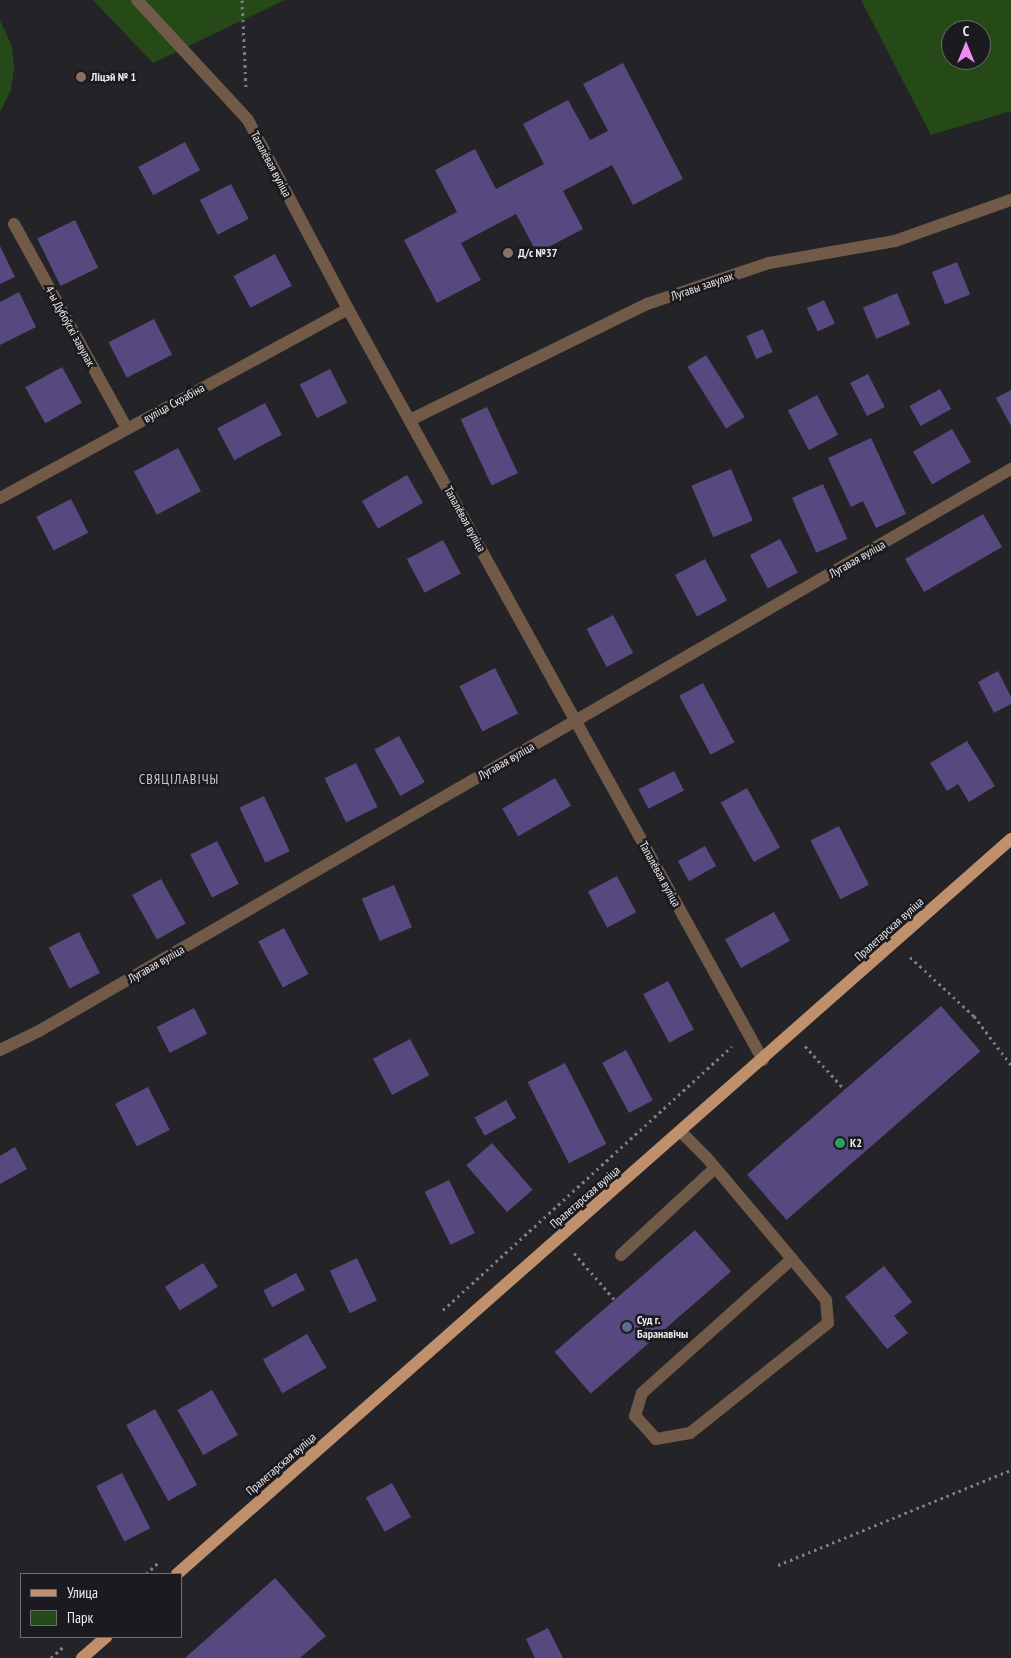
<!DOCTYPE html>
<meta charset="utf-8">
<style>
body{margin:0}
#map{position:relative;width:1011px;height:1658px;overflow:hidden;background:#242327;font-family:"PT Sans Narrow",sans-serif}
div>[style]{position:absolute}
.green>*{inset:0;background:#254a17}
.building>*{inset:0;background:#584880;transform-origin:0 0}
.path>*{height:3px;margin-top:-1.5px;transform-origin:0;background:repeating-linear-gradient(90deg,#7f7e82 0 2.5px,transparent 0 6.5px)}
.minor>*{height:12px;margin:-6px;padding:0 6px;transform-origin:6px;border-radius:6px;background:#725a49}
.major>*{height:12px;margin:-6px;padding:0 6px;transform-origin:6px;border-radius:6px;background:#c08f6b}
.dots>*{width:14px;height:14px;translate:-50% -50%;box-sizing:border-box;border:2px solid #1b1a1e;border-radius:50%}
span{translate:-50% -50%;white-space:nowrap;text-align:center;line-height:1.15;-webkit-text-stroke:5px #1b1a1e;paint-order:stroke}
.poi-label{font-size:12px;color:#ebeaed;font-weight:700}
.left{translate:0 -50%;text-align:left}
.street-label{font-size:12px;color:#ebeaed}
.neighbourhood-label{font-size:14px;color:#cac9ce;letter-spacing:1px}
.legend{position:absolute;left:20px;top:1573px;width:162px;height:65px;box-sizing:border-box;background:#1b1a1e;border:1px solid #6e6d71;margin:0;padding:6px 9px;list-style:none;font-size:15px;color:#ebeaed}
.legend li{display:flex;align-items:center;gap:10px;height:25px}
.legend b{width:25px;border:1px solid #6e6d71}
.north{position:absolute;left:941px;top:20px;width:50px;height:50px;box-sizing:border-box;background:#1b1a1e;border:1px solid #6e6d71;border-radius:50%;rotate:0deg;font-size:14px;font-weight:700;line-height:20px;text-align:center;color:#ebeaed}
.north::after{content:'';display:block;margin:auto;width:18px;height:22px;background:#f08bf6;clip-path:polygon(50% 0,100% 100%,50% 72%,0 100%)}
</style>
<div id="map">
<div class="green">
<div style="clip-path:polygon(93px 0,285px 0,153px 63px)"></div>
<div style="clip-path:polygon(evenodd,861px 0,1011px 0,1011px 111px,931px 135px,861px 0,951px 30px,981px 30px,981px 60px,951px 60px,951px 30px)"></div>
<div style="clip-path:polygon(0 20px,12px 46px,14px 68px,11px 90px,0 112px)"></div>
</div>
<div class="building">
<div style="clip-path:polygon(623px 63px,683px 179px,633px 205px,612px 165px,563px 191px,583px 229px,537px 253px,516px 214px,461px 243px,481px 280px,437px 303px,404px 240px,457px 212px,435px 170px,475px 149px,496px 189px,544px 164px,523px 124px,568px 100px,590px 140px,608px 131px,583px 84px)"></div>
<div style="left:185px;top:142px;width:32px;height:53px;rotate:62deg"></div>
<div style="left:231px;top:184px;width:39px;height:35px;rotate:63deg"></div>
<div style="left:75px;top:220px;width:53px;height:42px;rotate:64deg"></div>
<div style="clip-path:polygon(0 246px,15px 277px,0 284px)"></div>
<div style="left:275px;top:254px;width:36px;height:47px;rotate:62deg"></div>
<div style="left:957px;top:262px;width:35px;height:27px;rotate:68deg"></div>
<div style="clip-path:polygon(19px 292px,36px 327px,0 345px,0 302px)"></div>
<div style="left:897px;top:293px;width:34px;height:37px;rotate:67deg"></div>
<div style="left:824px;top:300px;width:26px;height:19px;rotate:65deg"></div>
<div style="left:154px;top:319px;width:40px;height:51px;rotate:63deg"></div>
<div style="left:763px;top:329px;width:25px;height:18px;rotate:67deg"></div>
<div style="left:706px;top:355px;width:73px;height:22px;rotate:58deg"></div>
<div style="left:62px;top:367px;width:41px;height:42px;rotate:61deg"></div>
<div style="left:330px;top:369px;width:38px;height:34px;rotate:63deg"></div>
<div style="left:868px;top:374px;width:37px;height:20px;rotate:63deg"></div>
<div style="left:940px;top:389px;width:23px;height:35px;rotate:61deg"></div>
<div style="clip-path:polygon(1011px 390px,1011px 426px,996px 398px)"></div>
<div style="left:817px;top:395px;width:45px;height:33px;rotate:62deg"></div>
<div style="left:265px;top:403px;width:36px;height:54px;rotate:62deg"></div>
<div style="left:487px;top:407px;width:73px;height:29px;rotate:65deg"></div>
<div style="left:952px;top:429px;width:38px;height:45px;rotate:60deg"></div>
<div style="clip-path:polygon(871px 438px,906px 514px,876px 528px,863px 501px,851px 507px,828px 458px)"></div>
<div style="left:178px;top:448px;width:49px;height:50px;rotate:62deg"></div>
<div style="left:731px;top:469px;width:56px;height:43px;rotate:67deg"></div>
<div style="left:407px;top:475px;width:32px;height:52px;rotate:60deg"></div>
<div style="left:823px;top:484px;width:60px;height:34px;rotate:66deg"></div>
<div style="left:71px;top:499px;width:38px;height:39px;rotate:63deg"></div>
<div style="left:983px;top:514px;width:38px;height:90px;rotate:60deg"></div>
<div style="left:780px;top:539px;width:38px;height:34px;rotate:62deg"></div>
<div style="left:443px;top:540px;width:38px;height:41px;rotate:62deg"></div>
<div style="left:705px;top:559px;width:47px;height:34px;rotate:62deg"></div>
<div style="left:613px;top:615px;width:43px;height:30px;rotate:62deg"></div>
<div style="left:495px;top:668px;width:51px;height:40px;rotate:63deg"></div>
<div style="clip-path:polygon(998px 671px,1011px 697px,1011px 704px,994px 713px,978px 682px)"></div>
<div style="left:703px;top:683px;width:67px;height:27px;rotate:62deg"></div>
<div style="left:399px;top:736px;width:53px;height:28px;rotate:61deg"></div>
<div style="clip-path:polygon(967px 741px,995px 786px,969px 802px,958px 784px,947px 791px,930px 763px)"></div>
<div style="left:356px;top:763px;width:49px;height:35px;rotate:64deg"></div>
<div style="left:674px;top:771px;width:22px;height:40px;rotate:63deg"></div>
<div style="left:555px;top:778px;width:32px;height:61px;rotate:60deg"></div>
<div style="left:747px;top:788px;width:68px;height:30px;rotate:61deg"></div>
<div style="left:264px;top:796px;width:61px;height:27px;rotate:65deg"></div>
<div style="left:839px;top:826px;width:66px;height:32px;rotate:63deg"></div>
<div style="left:217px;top:841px;width:48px;height:30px;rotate:63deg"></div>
<div style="left:705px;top:846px;width:23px;height:31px;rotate:61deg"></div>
<div style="left:617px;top:876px;width:41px;height:33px;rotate:62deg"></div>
<div style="left:161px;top:879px;width:51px;height:33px;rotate:61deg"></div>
<div style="left:394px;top:885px;width:46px;height:35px;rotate:67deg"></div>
<div style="left:774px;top:912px;width:33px;height:56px;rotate:61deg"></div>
<div style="left:284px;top:928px;width:52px;height:29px;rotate:62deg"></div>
<div style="left:79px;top:932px;width:46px;height:34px;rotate:63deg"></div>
<div style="left:668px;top:981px;width:55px;height:28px;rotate:62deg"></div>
<div style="left:941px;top:1006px;width:60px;height:257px;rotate:49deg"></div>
<div style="left:194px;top:1008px;width:29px;height:42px;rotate:63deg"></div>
<div style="left:410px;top:1039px;width:41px;height:42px;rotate:62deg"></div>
<div style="left:626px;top:1050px;width:57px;height:27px;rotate:62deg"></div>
<div style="left:565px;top:1063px;width:91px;height:42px;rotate:63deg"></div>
<div style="left:148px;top:1087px;width:48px;height:37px;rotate:63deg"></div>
<div style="left:506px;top:1100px;width:21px;height:36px;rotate:61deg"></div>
<div style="left:492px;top:1143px;width:62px;height:34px;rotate:49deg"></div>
<div style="clip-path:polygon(15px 1147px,27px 1169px,0 1184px,0 1156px)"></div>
<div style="left:449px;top:1180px;width:59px;height:27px;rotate:64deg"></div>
<div style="left:695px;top:1230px;width:55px;height:186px;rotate:49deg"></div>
<div style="left:357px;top:1258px;width:47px;height:30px;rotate:65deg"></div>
<div style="left:203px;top:1263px;width:28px;height:45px;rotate:58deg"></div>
<div style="clip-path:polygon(884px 1266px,912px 1302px,894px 1316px,908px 1333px,887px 1349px,845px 1297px)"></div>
<div style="left:296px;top:1273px;width:19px;height:37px;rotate:62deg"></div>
<div style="left:307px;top:1334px;width:39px;height:51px;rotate:60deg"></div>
<div style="left:212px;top:1390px;width:52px;height:40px;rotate:60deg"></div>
<div style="left:155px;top:1409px;width:87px;height:33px;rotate:61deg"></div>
<div style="left:122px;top:1473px;width:62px;height:29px;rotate:63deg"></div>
<div style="left:392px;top:1483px;width:39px;height:30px;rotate:61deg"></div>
<div style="clip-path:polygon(275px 1578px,326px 1636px,300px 1658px,185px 1658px)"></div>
<div style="clip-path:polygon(548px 1628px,563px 1658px,535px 1658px,526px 1639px)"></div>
</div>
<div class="path">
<div style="left:242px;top:0;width:89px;rotate:87.4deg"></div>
<div style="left:910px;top:957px;width:87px;rotate:42.7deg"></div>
<div style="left:974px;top:1016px;width:61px;rotate:52.9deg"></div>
<div style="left:805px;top:1046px;width:59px;rotate:47.7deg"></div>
<div style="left:574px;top:1253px;width:62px;rotate:48.9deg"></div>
<div style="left:443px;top:1310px;width:391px;rotate:-42.4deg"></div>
<div style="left:778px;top:1565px;width:252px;rotate:-22.2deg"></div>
<div style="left:146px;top:1574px;width:19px;rotate:-43deg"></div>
<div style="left:51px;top:1658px;width:19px;rotate:-43deg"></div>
</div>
<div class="minor">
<div style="left:137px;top:0;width:163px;rotate:47.2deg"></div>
<div style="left:248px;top:120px;width:214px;rotate:62.1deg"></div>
<div style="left:348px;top:309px;width:858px;rotate:61.08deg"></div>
<div style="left:14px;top:224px;width:234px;rotate:61.1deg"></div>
<div style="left:410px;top:420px;width:264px;rotate:-26.1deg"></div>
<div style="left:647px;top:304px;width:129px;rotate:-18.6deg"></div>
<div style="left:769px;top:263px;width:128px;rotate:-9.9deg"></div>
<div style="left:895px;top:241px;width:123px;rotate:-19.5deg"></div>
<div style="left:0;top:498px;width:396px;rotate:-28.5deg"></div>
<div style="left:0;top:1050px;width:43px;rotate:-26deg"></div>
<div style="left:39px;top:1031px;width:1123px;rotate:-30.04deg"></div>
<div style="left:680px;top:1131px;width:38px;rotate:45deg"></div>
<div style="left:707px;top:1158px;width:132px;rotate:49.9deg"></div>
<div style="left:792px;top:1259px;width:53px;rotate:50.3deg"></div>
<div style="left:826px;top:1300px;width:23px;rotate:85deg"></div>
<div style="left:828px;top:1323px;width:176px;rotate:141.4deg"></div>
<div style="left:690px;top:1433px;width:35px;rotate:170deg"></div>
<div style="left:656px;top:1439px;width:31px;rotate:-132deg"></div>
<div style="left:635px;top:1416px;width:24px;rotate:-73deg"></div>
<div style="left:642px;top:1393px;width:201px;rotate:-41.8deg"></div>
<div style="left:621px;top:1255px;width:128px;rotate:-42.8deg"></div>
</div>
<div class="major">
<div style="left:177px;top:1574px;width:1112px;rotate:-41.39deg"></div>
<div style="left:82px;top:1658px;width:32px;rotate:-41deg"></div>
</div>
<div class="dots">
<div style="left:81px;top:77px;background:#8d6e63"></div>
<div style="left:508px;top:253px;background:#8d6e63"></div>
<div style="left:840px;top:1143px;background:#2e9e5b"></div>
<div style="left:627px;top:1327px;background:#5c6f8a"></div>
</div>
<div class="poi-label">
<span class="left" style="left:91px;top:77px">Ліцэй № 1</span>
<span class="left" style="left:518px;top:253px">Д/с №37</span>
<span class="left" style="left:850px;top:1143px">К2</span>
<span class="left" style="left:637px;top:1327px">Суд г.<br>Баранавічы</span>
</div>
<div class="street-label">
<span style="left:271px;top:164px;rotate:62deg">Тапалёвая вуліца</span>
<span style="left:702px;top:286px;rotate:-19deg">Лугавы завулак</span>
<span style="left:70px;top:326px;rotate:61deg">4-ы Дубоўскі завулак</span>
<span style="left:174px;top:403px;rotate:-29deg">вуліца Скрабіна</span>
<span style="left:465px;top:519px;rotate:61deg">Тапалёвая вуліца</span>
<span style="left:857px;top:559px;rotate:-30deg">Лугавая вуліца</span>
<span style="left:506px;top:761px;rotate:-30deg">Лугавая вуліца</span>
<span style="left:660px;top:874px;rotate:61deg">Тапалёвая вуліца</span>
<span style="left:889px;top:929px;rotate:-42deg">Пралетарская вуліца</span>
<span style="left:156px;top:964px;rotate:-30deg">Лугавая вуліца</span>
<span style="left:585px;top:1197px;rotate:-41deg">Пралетарская вуліца</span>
<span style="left:281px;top:1464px;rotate:-41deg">Пралетарская вуліца</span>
</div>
<div class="neighbourhood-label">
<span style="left:179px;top:779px">СВЯЦІЛАВІЧЫ</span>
</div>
<ul class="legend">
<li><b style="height:6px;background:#c08f6b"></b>Улица</li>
<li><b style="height:14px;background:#254a17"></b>Парк</li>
</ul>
<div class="north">С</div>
</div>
